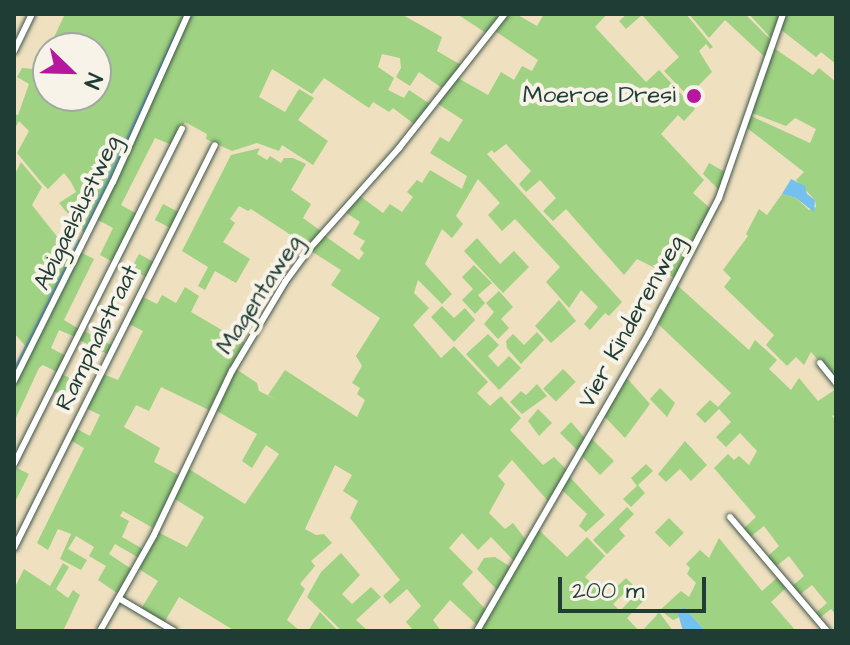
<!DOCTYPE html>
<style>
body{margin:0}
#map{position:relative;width:850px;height:645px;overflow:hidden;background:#efe0c0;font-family:"Architects Daughter",sans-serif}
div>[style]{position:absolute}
.green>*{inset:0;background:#9fd282;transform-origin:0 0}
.water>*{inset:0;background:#74c0ee}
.stream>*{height:2px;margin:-1px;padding:0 1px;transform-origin:1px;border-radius:1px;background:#74c0ee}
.roads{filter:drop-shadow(0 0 2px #3e5549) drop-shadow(0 0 2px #3e5549)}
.minor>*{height:6px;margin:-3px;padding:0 3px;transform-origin:3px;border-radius:3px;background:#fff}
.dots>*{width:22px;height:22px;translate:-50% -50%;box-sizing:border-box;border:4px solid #f7f3e8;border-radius:50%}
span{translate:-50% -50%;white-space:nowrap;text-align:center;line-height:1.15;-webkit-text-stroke:8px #f7f3e8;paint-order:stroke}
.poi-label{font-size:24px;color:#1f3d34}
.right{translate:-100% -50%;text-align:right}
.street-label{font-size:24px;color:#1f3d34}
.frame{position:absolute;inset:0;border:16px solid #1f3d34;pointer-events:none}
.north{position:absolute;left:32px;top:32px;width:80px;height:80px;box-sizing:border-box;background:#f7f3e8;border:2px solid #a1aaa0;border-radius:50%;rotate:113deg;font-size:22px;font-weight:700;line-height:32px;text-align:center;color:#1f3d34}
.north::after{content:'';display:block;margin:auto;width:28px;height:36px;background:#b5179e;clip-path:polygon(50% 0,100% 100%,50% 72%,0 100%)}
.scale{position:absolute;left:558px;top:577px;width:148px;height:36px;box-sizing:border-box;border:4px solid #1f3d34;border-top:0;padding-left:10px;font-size:24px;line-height:28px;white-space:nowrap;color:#1f3d34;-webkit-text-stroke:6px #f7f3e8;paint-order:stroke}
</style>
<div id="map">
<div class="green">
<div style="clip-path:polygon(61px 14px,187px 14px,139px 124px,85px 234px,59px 203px,76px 192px,71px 182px,64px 173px,48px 189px,42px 183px,17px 153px,29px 131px,19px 121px,14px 130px,14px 114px,18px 115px,29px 84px,17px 77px,22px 68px,33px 69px,48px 50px,48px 96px,96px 96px,96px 48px,49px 48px,64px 16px)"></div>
<div style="clip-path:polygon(190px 14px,401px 14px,442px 37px,437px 51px,461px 65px,442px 88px,419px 72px,410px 86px,396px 77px,401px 68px,400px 58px,382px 54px,378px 67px,394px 78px,388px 90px,404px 98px,409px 90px,430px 104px,414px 124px,393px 108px,389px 112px,373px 102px,369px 108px,324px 78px,312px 94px,272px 69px,259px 97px,285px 112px,299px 89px,314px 98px,298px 120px,328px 141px,313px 165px,282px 145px,279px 151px,257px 143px,232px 151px,206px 139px,207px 134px,185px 122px,172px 145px,155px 138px,121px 205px,137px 214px,113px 262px,100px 255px,113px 228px,96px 219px)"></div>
<div style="clip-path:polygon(457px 14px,502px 14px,486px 33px)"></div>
<div style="clip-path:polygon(509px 14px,516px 14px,537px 26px,544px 14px,607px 14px,595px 27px,646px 82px,659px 70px,695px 109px,684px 121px,678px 115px,661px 134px,704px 180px,693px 193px,711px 209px,675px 278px,637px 259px,624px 275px,566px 209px,553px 221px,543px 211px,556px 198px,540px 180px,526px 192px,519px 184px,531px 171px,506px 144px,494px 153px,492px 150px,487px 154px,622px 302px,609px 316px,605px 313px,590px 330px,584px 324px,598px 307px,581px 290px,569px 308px,546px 282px,560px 267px,515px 219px,502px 231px,488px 215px,500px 203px,478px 179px,456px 216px,463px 224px,452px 238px,442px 229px,425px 264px,452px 294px,442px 304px,418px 280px,414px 293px,429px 308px,413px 325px,441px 358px,454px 346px,488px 382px,477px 393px,490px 406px,501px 396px,521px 418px,510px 430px,543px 465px,554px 457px,567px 470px,548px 501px,512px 460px,498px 476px,505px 484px,489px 513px,505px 529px,513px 523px,526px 540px,514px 561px,491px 537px,478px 550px,462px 533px,449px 548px,473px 572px,462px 584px,486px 610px,477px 625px,450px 600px,433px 620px,441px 631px,414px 631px,406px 622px,421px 606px,407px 589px,390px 604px,383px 596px,400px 580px,350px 518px,358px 501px,343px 491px,352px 475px,335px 465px,305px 529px,316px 535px,324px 534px,332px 543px,311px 561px,315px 566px,300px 584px,305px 589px,287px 620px,300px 631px,235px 631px,179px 597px,164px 623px,141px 609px,158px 581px,139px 569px,158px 532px,187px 547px,204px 517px,175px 499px,189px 469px,245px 504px,279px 454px,266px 445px,252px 468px,242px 461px,257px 434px,215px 410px,236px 369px,257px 383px,259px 391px,277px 400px,268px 395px,285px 370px,357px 417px,365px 400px,357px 394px,360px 388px,352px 383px,362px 366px,356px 356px,380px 318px,331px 285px,341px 270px,311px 251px,325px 236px,359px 260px,364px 253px,360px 249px,365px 241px,353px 234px,360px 222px,345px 212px,360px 196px,383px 213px,390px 204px,402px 212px,413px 197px,407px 192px,417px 180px,422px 183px,430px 170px,462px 189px,467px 176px,430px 153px,440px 137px,449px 142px,463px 120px,438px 104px,458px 78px,488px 95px,501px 72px,514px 80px,522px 66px,532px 71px,538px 60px,495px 31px)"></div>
<div style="clip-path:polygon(627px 14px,686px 14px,713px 47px,710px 49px,706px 44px,699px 51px,712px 72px,688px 96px,664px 71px,679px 57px,642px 15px,626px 29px,619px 21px)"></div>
<div style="clip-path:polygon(689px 14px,745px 14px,772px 41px,766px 58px,725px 20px,709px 38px)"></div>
<div style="clip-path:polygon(749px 14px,781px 14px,772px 39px,770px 37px)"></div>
<div style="clip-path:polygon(785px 14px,836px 14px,836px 64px,821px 52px,816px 57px,780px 29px)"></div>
<div style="clip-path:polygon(774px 48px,813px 75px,819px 68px,836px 82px,836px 381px,811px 352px,804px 365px,796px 357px,787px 366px,766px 345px,774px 335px,724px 287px,731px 278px,723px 270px,748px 236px,746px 234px,759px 209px,767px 215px,782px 194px,796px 198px,809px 210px,816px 207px,815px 200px,796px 180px,804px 172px,747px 128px,751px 116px,810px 143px,816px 129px,795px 118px,786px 126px,752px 113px)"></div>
<div style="clip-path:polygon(260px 148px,257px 154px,267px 160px,270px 156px,281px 163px,284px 158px,293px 158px,306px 164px,291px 190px,311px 204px,303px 218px,321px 231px,308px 246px,251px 209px,248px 211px,239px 206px,230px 219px,235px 223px,223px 242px,250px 259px,236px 283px,215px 271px,205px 290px,198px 286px,208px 267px,182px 251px,231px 155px)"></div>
<div style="clip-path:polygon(21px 162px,42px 187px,32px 205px,74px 258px,28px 349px,14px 333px,14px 176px)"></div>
<div style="clip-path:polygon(709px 163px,727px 173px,719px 190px,703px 174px)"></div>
<div style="left:163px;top:204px;width:18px;height:18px;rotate:27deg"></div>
<div style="clip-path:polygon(477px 238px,500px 264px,514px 251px,529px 267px,503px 293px,464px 251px)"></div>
<div style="clip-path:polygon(80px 252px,94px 259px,64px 320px,79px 329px,75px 337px,59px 330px,51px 348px,66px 356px,57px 372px,43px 365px,39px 368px,14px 422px,14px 384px)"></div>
<div style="left:139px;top:254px;width:17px;height:17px;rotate:28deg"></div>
<div style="clip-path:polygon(474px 265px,492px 283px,478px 295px,485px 303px,475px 314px,462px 300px,473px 289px,462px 277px)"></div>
<div style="clip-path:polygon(677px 285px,749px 350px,755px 340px,777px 360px,769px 369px,791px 390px,799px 378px,818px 401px,836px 389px,836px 414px,832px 416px,836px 421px,836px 615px,831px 609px,817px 620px,813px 615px,827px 603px,812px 585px,798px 596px,791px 587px,804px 576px,789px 556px,774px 568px,766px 558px,779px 546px,764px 526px,750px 537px,743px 529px,756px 517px,714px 468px,728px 454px,734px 460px,739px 456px,749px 465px,757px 451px,740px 433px,726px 447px,716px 437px,731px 422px,719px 409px,705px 423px,696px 414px,710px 400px,718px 407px,731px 393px,657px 323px)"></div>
<div style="clip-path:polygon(185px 287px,199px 296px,191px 312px,244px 343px,209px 410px,161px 387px,149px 411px,136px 405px,124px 427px,160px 448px,154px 462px,180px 476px,153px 528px,123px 511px,120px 516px,129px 521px,122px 537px,143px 549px,139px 558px,115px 544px,109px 554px,133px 570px,120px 595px,98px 580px,106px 566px,89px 556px,94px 547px,76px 536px,68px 549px,87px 560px,81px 570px,60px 559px,71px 534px,58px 529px,48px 550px,37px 543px,84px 448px,70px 440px,75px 428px,90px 436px,100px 415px,86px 408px,103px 374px,118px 380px,143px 331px,127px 323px,141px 296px,157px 304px,162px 295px,176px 303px)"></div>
<div style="clip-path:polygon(499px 291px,513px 307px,501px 319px,509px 328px,498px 339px,484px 324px,494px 312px,486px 303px)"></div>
<div style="clip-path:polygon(559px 300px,576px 321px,551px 343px,535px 326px)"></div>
<div style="clip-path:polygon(442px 306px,454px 318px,465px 308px,475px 320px,454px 342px,431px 317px)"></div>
<div style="left:82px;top:330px;width:34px;height:10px;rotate:27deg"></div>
<div style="clip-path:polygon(537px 332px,544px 340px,521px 364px,507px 348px,506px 341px,513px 334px,524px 345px)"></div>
<div style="clip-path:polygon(488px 334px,499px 345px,488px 356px,498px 367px,509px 356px,521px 368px,499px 390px,466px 354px)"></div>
<div style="left:563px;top:369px;width:18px;height:28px;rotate:45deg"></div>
<div style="left:60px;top:373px;width:16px;height:19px;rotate:27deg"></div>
<div style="clip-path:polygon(626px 377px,650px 404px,625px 438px,604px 416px)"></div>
<div style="clip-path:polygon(537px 384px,547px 396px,522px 414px,510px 402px,521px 391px,526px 395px)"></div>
<div style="clip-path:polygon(660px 388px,675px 403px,667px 417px,650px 399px)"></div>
<div style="clip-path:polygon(538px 409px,552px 423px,539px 436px,528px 421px)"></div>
<div style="clip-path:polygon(571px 422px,585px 438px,579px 452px,560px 433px)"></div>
<div style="clip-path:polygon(591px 438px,614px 461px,600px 475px,582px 456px)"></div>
<div style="clip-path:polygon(685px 441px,707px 465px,691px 481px,680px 469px,666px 482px,658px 474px)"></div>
<div style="clip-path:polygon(646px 464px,653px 471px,638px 485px,645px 493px,631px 507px,623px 499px,637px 486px,631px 478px)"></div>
<div style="clip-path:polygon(15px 467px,29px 474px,14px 504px,14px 468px)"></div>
<div style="clip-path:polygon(569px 476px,605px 515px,586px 532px,579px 526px,587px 514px,561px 489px)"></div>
<div style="clip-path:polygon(627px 507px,634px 514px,619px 529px,625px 536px,607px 554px,593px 540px)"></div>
<div style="left:669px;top:518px;width:21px;height:20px;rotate:45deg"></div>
<div style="clip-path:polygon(538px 529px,567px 557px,587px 537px,605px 556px,585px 577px,606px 597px,626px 578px,633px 585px,613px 604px,620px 611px,639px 591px,646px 598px,627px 618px,639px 631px,480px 630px)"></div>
<div style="clip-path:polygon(719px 538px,762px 591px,777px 578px,786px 588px,771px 602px,796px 631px,705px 631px,684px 607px,678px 618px,673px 620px,660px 610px,681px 591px,689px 597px,696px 583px,687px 574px,690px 568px,686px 564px,700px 550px,709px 558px)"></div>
<div style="clip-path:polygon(341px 553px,360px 575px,342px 594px,352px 604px,371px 587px,381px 597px,356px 620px,368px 631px,342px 631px,307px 597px,321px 572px)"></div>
<div style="clip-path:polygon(495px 557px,511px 567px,497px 590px,477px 569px,484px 558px)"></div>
<div style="clip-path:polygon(63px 563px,69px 567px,56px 589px,68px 598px,73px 590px,80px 595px,63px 631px,14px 631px,14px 589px,24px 569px,50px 586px)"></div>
<div style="clip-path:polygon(320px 612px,338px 631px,308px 631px)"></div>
<div style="clip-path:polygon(659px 612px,673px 631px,642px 631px,655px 617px)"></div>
</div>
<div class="water">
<div style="clip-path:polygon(791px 179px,805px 186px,807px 194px,815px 200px,814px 212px,796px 198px,782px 194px)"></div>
<div style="clip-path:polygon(684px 607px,705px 631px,683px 631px,678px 614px)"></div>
</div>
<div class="stream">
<div style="left:84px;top:231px;width:218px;rotate:-65.1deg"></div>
<div style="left:14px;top:370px;width:145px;rotate:-63.4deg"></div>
</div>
<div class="roads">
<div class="minor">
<div style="left:14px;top:51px;width:41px;rotate:-64.1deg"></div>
<div style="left:820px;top:363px;width:26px;rotate:51deg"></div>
<div style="left:14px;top:381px;width:222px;rotate:-63.6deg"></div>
<div style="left:113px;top:182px;width:184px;rotate:-65.9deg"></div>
<div style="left:14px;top:464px;width:375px;rotate:-63.4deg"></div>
<div style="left:730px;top:517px;width:150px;rotate:49.6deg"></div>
<div style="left:14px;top:548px;width:450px;rotate:-63.5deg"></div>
<div style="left:120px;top:599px;width:63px;rotate:30.7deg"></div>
<div style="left:100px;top:631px;width:110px;rotate:-60.6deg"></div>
<div style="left:154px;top:535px;width:182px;rotate:-64.6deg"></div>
<div style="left:232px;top:371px;width:104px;rotate:-59.2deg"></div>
<div style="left:285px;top:282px;width:42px;rotate:-53.7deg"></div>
<div style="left:310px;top:248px;width:134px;rotate:-48.3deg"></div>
<div style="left:399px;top:148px;width:171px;rotate:-51.7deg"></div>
<div style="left:477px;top:631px;width:344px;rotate:-60deg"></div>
<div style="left:649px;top:333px;width:152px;rotate:-62.6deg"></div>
<div style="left:719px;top:198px;width:195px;rotate:-70.8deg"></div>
</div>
</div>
<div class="dots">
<div style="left:694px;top:96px;background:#b5179e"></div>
</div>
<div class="poi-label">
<span class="right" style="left:676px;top:96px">Moeroe Dresi</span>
</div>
<div class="street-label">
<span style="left:78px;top:213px;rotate:-64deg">Abigaelslustweg</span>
<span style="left:260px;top:295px;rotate:-57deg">Magentaweg</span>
<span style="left:632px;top:322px;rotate:-61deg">Vier Kinderenweg</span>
<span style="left:98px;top:338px;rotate:-64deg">Ramphalstraat</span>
</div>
<div class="frame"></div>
<div class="north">N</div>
<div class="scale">200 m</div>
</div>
